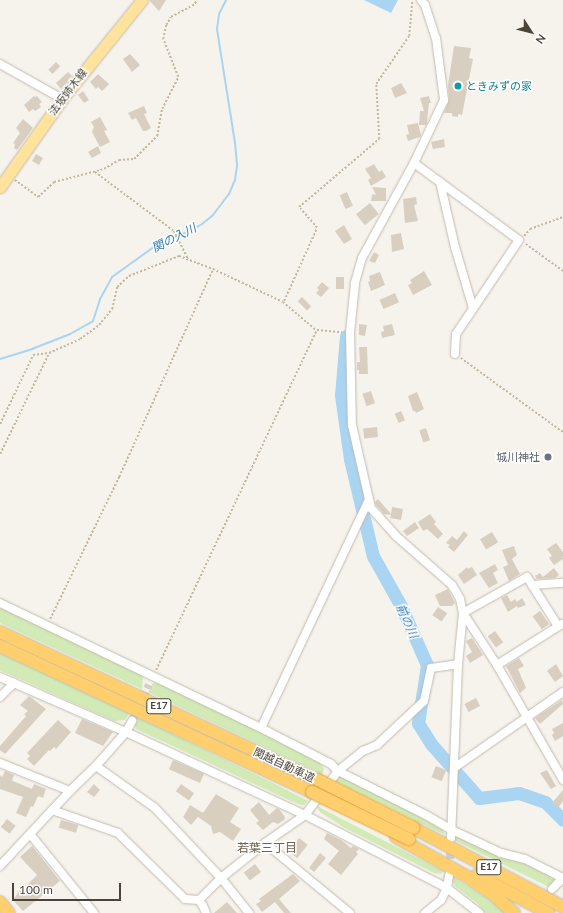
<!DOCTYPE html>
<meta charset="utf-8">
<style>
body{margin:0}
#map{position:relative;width:563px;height:913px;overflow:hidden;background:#f6f3ec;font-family:Lato,"Noto Sans JP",sans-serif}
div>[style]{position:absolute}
.green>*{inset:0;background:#d2eab5}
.water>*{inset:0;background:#a9d4f2}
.stream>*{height:2px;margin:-1px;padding:0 1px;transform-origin:1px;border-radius:1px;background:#a9d4f2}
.river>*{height:13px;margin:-6.5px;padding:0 6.5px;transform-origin:6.5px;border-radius:6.5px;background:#a9d4f2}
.building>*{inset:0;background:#d8cfc1;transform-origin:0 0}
.minor-tunnel>*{height:8px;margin-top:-4px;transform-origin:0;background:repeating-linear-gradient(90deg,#d4d0c8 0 8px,transparent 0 12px)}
.path>*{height:1.5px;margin-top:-0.75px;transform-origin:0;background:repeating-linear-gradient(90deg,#c4b79f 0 2px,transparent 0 4px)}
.roads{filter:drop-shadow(0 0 1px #c2bbae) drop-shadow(0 0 1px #c2bbae)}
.minor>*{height:8px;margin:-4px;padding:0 4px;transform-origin:4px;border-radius:4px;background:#fff}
.major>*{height:11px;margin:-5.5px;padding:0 5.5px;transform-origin:5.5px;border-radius:5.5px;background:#ffe39c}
.highway>*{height:12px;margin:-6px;padding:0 6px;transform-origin:6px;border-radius:6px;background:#ffcf6e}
.bridges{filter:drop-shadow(0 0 1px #e0a43c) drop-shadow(0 0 1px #e0a43c)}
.highway-bridge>*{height:12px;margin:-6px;padding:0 6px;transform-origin:6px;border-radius:6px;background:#ffcf6e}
.dots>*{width:11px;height:11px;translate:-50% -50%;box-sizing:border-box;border:2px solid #fff;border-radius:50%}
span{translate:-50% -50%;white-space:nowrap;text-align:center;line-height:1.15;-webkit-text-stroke:3px #fff;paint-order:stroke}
.shield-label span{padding:1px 3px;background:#fff;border:1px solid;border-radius:3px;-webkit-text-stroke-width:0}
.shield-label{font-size:10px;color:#4b4439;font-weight:700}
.culture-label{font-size:11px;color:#0d838f}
.left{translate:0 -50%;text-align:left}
.street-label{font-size:11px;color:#4b4439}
.worship-label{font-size:11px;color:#5b616d}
.right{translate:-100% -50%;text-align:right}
.water-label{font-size:12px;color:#2e7ab2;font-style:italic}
.neighbourhood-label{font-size:12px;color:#6e6250}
.north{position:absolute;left:511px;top:12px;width:40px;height:40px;-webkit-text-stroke:3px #fff;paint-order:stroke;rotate:126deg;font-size:11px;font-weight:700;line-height:16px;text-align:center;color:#4b4439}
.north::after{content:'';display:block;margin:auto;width:14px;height:18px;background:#4b4439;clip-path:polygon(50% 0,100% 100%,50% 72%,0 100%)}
.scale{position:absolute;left:12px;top:883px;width:109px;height:18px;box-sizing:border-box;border:2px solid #4b4439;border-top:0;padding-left:5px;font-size:12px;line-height:14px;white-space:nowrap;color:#4b4439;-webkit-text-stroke:3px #fff;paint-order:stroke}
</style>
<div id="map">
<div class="green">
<div style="clip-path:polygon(0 607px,140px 673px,143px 679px,142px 689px,0 623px)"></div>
<div style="clip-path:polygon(0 653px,130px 713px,125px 720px,114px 721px,0 670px)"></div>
<div style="clip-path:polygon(157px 682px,162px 683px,319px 761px,324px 769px,322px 774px,148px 692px,153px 683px)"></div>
<div style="clip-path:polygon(137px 717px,269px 781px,308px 801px,304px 805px,301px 805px,291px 801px,136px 729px,134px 723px)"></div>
<div style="clip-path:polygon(336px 775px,342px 776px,407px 809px,442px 828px,445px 835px,333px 780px)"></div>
<div style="clip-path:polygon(315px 805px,443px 871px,441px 874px,434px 873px,345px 828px,320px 812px)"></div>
<div style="clip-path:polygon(455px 836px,458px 836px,523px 863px,559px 879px,551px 888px,452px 839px)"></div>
<div style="clip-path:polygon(450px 875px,485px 897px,507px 913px,485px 913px,478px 904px,456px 887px,450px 878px)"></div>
</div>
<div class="water">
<div style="clip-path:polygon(364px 0,398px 0,391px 13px)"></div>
</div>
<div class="stream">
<div style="left:0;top:359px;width:34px;rotate:-17deg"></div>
<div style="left:32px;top:349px;width:41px;rotate:-21.5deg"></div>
<div style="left:70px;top:334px;width:26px;rotate:-29deg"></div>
<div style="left:93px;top:321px;width:23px;rotate:-72deg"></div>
<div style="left:100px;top:299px;width:25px;rotate:-61deg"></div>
<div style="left:112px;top:277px;width:57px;rotate:-35.7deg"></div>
<div style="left:158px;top:244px;width:35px;rotate:-22deg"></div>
<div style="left:190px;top:231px;width:14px;rotate:-30deg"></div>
<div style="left:202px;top:224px;width:14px;rotate:-39deg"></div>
<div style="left:213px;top:215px;width:26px;rotate:-53deg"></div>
<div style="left:229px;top:194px;width:15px;rotate:-67deg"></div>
<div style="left:235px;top:180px;width:15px;rotate:-82deg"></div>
<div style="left:237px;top:165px;width:22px;rotate:-95deg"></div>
<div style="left:235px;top:143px;width:115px;rotate:-99deg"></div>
<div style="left:217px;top:29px;width:15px;rotate:-82deg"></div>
<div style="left:219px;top:14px;width:16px;rotate:-63deg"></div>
</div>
<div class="river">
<div style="left:346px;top:336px;width:59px;rotate:94.8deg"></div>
<div style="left:341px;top:395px;width:65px;rotate:82deg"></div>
<div style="left:350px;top:459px;width:100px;rotate:76.7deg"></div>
<div style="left:373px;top:556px;width:57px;rotate:60.8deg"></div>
<div style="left:401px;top:606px;width:64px;rotate:66.2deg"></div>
<div style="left:427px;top:665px;width:59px;rotate:98.8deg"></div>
<div style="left:418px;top:723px;width:26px;rotate:58deg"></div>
<div style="left:432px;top:745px;width:71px;rotate:48.4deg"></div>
<div style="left:479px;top:798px;width:40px;rotate:-7.1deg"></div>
<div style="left:519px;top:793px;width:28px;rotate:19deg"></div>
<div style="left:545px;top:802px;width:25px;rotate:45deg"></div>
</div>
<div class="building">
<div style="clip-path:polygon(149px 0,166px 0,159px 11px)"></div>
<div style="clip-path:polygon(454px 46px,471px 48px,469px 58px,473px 59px,462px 115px,458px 114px,458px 117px,452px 116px,452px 113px,444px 113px,449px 100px,448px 85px)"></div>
<div style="clip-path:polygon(130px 54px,140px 65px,132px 72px,123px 59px)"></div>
<div style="left:56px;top:62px;width:6px;height:11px;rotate:45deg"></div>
<div style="clip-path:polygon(68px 72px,72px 76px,61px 89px,56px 83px)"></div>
<div style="clip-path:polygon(98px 74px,109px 84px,102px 91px,98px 87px,96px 89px,90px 82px)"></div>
<div style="clip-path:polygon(401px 83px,407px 93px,395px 98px,391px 88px)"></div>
<div style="clip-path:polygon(83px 91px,89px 100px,84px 103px,78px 95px)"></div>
<div style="clip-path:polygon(34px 96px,35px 97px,37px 96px,42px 102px,39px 104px,41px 107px,35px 111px,33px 109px,29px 112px,24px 105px)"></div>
<div style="clip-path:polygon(429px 96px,431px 103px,429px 103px,427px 123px,426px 125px,419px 125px,420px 111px,424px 111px,420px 98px)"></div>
<div style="clip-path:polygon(144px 106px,147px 113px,144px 114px,151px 128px,146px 131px,143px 131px,136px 118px,132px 120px,128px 113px)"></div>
<div style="clip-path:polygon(100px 117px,107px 130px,104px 131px,110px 142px,100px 147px,92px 132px,94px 127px,91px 122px)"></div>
<div style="clip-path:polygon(23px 119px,33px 128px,17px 150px,14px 148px,15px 144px,13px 143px,20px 133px,16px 128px)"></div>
<div style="clip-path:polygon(418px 123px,421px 135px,420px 137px,408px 141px,406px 135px,409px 134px,407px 125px)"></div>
<div style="clip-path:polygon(444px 139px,445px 147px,433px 149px,431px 142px)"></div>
<div style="clip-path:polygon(98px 146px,101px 153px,92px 158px,88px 152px)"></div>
<div style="left:36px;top:154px;width:8px;height:8px;rotate:30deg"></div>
<div style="clip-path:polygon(374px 164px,379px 172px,382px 170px,386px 177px,371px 186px,368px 180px,371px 178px,365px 169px)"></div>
<div style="clip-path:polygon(372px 187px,386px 188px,386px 201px,371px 201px,372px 194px,376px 195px)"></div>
<div style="left:347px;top:192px;width:15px;height:8px;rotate:67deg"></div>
<div style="clip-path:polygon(416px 197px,417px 204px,414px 205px,418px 221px,405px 223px,403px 199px)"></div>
<div style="left:370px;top:203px;width:14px;height:18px;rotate:51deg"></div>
<div style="clip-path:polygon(344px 225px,352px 239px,344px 244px,335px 231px)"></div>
<div style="clip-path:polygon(401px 233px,404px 249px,392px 252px,391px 235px)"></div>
<div style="clip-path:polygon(374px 252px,379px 255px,375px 263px,369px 261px)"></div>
<div style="clip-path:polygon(424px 271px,432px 285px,413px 295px,408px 285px,412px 283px,410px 280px)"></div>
<div style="clip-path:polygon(380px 272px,385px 285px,371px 291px,368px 282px,370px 281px,369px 276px)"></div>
<div style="left:336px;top:277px;width:8px;height:12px"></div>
<div style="clip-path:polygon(322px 282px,329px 288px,321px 297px,316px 293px,319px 290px,317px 288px)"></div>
<div style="left:395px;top:293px;width:10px;height:17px;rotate:66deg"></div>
<div style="left:302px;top:297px;width:13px;height:6px;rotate:45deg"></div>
<div style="clip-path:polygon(359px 324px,367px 325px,365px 336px,359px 335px)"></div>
<div style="clip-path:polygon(392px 324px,395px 335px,382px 338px,381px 332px,384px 331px,383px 326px)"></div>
<div style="clip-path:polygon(359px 347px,367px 347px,368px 374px,359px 374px,359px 370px,357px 370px,357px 362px,360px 362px)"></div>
<div style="left:371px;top:391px;width:13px;height:9px;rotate:72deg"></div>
<div style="clip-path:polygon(417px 392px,424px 409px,416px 413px,415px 411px,413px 411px,408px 396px)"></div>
<div style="left:401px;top:411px;width:10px;height:7px;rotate:66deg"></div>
<div style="left:377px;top:427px;width:10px;height:14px;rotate:84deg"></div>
<div style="left:426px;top:428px;width:13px;height:7px;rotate:72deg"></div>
<div style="clip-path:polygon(378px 499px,391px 514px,392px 507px,403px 509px,401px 520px,390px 518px,391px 515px,384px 514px,376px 505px,375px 502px)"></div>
<div style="clip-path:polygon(430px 514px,436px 522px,434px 524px,443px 534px,438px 539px,427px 529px,423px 531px,418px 522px)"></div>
<div style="clip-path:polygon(415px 522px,419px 528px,407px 536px,403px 531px)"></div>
<div style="clip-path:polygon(464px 531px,468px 535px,454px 552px,448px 547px,450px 545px,446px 543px,452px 536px,457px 540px)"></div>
<div style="left:492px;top:532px;width:12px;height:14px;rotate:59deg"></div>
<div style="clip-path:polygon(556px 543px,563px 552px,563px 559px,554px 565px,549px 558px,552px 556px,547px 549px)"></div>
<div style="clip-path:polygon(514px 546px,517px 555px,512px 559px,520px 574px,509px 581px,503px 567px,508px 565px,502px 550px)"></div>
<div style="clip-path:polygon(495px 564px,498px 570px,493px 573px,498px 583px,489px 588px,479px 573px)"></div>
<div style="clip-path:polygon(467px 567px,468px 569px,472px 567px,477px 575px,464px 584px,458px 575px)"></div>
<div style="clip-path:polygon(554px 568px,559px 575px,555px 578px,537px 579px,535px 576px,540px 573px,543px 577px)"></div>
<div style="clip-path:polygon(448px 589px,455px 603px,452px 606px,440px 606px,435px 595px)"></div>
<div style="clip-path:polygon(507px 595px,511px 602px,515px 599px,517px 602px,522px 598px,526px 605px,518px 608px,517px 606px,508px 612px,501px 598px)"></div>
<div style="left:438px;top:607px;width:11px;height:10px;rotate:34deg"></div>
<div style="left:540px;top:611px;width:16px;height:9px;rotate:55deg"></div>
<div style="left:495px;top:631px;width:14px;height:9px;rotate:54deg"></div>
<div style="clip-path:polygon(472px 638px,483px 655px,470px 663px,466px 656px,472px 652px,466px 641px)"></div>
<div style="clip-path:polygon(519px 658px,524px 666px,518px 669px,526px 688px,520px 693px,506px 666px)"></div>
<div style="clip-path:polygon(556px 664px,563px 676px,555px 682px,547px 671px)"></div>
<div style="clip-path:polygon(29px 696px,46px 709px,5px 754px,0 750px,0 746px,26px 716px,24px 714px,28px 711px,20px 705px)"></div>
<div style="left:476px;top:698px;width:9px;height:13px;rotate:63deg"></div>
<div style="clip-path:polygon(562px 700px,563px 704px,540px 724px,535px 718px)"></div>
<div style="clip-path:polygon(82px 719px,113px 732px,103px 746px,75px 733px)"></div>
<div style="clip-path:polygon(58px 720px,71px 732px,56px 749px,54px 747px,50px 751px,49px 750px,34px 766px,27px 759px,30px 756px,27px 753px)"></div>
<div style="clip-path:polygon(563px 723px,563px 736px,555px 741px,552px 735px,554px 733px,552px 729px)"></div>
<div style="left:173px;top:760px;width:34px;height:10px;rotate:24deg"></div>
<div style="left:436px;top:766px;width:11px;height:12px;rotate:22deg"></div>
<div style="clip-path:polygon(547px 770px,556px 786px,551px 789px,540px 773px)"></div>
<div style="clip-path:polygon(5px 771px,14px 775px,12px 780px,13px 781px,32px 789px,34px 784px,46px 789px,43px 798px,38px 796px,33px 807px,31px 806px,26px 817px,16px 813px,23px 797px,0 789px,0 775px,2px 777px)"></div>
<div style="clip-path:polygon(94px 784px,100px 790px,94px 797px,87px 792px)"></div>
<div style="left:181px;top:784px;width:16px;height:9px;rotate:35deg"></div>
<div style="clip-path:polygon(563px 790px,563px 801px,558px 808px,552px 803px)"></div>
<div style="clip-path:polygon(216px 794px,239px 808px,230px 822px,241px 829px,233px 841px,220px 832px,213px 834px,211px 826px,198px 817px,191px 825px,183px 817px,190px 805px,203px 813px)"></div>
<div style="clip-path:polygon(259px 802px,269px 815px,277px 808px,279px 809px,285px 817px,284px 820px,278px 824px,273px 822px,263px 830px,256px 823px,259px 821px,250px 810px)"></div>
<div style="left:7px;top:819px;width:11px;height:10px;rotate:38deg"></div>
<div style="left:61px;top:820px;width:18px;height:8px;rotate:16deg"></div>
<div style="clip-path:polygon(327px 833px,341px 840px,351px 848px,353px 846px,359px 849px,356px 852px,358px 854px,341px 875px,328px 864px,339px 851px,324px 839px)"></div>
<div style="left:299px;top:838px;width:11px;height:17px;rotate:38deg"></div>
<div style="clip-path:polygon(32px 846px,60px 881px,23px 911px,13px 900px,20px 890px,22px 890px,37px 875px,20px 857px)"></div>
<div style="clip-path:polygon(320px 853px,326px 858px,314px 872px,309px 868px)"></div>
<div style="left:255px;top:864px;width:10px;height:14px;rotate:53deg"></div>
<div style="clip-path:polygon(293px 874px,300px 881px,279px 899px,291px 913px,284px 913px,275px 902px,262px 912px,256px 904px,261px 901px,259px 899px)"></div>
<div style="clip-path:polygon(227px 902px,237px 913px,214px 913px)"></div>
</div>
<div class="minor-tunnel">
<div style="left:132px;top:721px;width:40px;rotate:-65deg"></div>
<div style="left:449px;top:871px;width:26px;rotate:-86deg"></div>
</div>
<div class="path">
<div style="left:95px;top:172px;width:99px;rotate:36.8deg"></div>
<div style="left:174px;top:231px;width:31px;rotate:63deg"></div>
<div style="left:15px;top:180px;width:29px;rotate:36deg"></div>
<div style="left:38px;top:197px;width:22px;rotate:-43deg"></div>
<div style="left:54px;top:182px;width:52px;rotate:-14.6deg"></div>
<div style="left:104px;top:169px;width:17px;rotate:-31deg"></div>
<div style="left:119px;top:160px;width:15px;rotate:-4deg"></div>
<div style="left:134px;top:159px;width:33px;rotate:-45deg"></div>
<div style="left:157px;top:136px;width:27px;rotate:-80deg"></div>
<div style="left:162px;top:109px;width:36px;rotate:-63deg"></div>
<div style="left:178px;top:77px;width:41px;rotate:-111.5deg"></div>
<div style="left:163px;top:39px;width:14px;rotate:-78deg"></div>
<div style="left:166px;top:25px;width:9px;rotate:-58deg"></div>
<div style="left:171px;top:17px;width:24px;rotate:-28deg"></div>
<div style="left:192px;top:6px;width:8px;rotate:-45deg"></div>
<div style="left:524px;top:236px;width:9px;rotate:-49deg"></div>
<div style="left:530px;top:229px;width:35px;rotate:-20deg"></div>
<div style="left:526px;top:244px;width:46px;rotate:36.1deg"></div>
<div style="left:284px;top:301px;width:80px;rotate:-65.7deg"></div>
<div style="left:317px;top:228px;width:28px;rotate:-131deg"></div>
<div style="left:299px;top:207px;width:105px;rotate:-40.4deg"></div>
<div style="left:379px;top:139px;width:55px;rotate:-93.1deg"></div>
<div style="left:376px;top:84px;width:58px;rotate:-55.5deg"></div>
<div style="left:409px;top:36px;width:36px;rotate:-85deg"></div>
<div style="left:461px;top:358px;width:126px;rotate:36deg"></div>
<div style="left:0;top:424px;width:76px;rotate:-64.4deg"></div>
<div style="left:33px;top:355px;width:16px;rotate:-7deg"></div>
<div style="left:49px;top:353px;width:34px;rotate:-24deg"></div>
<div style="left:80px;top:339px;width:24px;rotate:-36deg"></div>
<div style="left:99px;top:325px;width:21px;rotate:-51deg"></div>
<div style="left:112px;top:309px;width:23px;rotate:-77deg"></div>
<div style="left:117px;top:287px;width:16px;rotate:-43deg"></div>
<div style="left:129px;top:276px;width:54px;rotate:-21.8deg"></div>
<div style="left:179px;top:256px;width:36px;rotate:21deg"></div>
<div style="left:213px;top:269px;width:77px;rotate:25.2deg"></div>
<div style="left:283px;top:302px;width:43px;rotate:40.3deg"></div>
<div style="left:0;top:454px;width:112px;rotate:-64.1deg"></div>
<div style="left:50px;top:619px;width:158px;rotate:-64.1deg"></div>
<div style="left:119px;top:477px;width:228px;rotate:-65.7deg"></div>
<div style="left:156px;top:670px;width:376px;rotate:-64.7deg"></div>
<div style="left:317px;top:330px;width:25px;rotate:5deg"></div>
</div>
<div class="roads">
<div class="minor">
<div style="left:421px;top:0;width:6px;rotate:51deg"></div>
<div style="left:425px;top:5px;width:35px;rotate:72deg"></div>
<div style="left:436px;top:38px;width:63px;rotate:82.6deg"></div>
<div style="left:444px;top:100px;width:70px;rotate:115.5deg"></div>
<div style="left:414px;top:163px;width:108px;rotate:118.7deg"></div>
<div style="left:362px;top:258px;width:26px;rotate:106deg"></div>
<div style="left:355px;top:283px;width:50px;rotate:95.7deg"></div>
<div style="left:350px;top:333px;width:92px;rotate:88.8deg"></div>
<div style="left:352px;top:425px;width:85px;rotate:77.1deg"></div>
<div style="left:371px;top:508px;width:38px;rotate:48deg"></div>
<div style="left:396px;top:536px;width:74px;rotate:41.2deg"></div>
<div style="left:452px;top:585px;width:16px;rotate:60deg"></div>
<div style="left:460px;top:599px;width:14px;rotate:78deg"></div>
<div style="left:463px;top:613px;width:51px;rotate:95.6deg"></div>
<div style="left:458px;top:664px;width:174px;rotate:92.3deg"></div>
<div style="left:0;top:64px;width:71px;rotate:29.4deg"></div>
<div style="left:414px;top:163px;width:130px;rotate:36.3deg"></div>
<div style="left:519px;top:240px;width:113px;rotate:123.8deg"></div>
<div style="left:456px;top:334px;width:20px;rotate:93deg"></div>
<div style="left:440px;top:182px;width:67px;rotate:77deg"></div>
<div style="left:455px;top:247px;width:64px;rotate:73.6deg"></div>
<div style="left:532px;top:585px;width:31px;rotate:-4deg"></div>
<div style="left:0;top:603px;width:289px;rotate:25.6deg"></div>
<div style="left:261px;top:728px;width:79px;rotate:27.2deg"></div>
<div style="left:331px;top:764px;width:10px;rotate:45deg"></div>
<div style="left:338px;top:771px;width:98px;rotate:26.6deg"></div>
<div style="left:426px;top:815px;width:28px;rotate:30deg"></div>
<div style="left:450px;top:829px;width:56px;rotate:25.2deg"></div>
<div style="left:501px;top:853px;width:25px;rotate:14deg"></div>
<div style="left:525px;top:859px;width:42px;rotate:26.6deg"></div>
<div style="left:558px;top:626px;width:58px;rotate:-122.3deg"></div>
<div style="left:527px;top:577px;width:73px;rotate:150.6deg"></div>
<div style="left:463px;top:613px;width:62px;rotate:56.8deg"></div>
<div style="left:497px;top:665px;width:133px;rotate:60.1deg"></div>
<div style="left:497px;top:665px;width:77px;rotate:-32.2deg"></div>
<div style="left:0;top:677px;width:137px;rotate:23.6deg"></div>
<div style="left:126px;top:732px;width:197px;rotate:24.9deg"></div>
<div style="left:305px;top:815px;width:160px;rotate:27.2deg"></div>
<div style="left:447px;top:888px;width:41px;rotate:38deg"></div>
<div style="left:0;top:697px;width:20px;rotate:-45deg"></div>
<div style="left:261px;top:728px;width:252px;rotate:-64.7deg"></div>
<div style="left:0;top:763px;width:75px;rotate:21.8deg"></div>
<div style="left:96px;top:766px;width:72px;rotate:35.4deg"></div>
<div style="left:155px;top:808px;width:96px;rotate:46.7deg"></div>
<div style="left:221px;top:878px;width:45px;rotate:51.3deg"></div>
<div style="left:454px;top:768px;width:133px;rotate:-34.9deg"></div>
<div style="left:52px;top:810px;width:70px;rotate:19.2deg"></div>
<div style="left:118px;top:833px;width:94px;rotate:44.6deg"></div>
<div style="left:185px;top:899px;width:14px;rotate:4deg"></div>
<div style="left:30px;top:834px;width:102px;rotate:51deg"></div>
<div style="left:265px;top:843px;width:110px;rotate:39.5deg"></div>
<div style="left:0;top:866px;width:103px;rotate:-47deg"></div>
<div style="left:70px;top:791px;width:36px;rotate:-44deg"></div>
<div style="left:96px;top:766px;width:45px;rotate:-48.6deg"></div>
<div style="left:126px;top:732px;width:13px;rotate:-61deg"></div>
<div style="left:552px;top:889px;width:16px;rotate:-45deg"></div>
<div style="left:206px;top:913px;width:8px;rotate:-113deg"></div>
<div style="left:203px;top:906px;width:7px;rotate:-124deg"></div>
<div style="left:199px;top:900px;width:31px;rotate:-45deg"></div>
<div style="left:221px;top:878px;width:56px;rotate:-38.5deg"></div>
<div style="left:265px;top:843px;width:49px;rotate:-35deg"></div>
<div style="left:305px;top:815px;width:55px;rotate:-53.1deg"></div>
<div style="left:338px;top:771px;width:32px;rotate:-39deg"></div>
<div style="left:363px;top:751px;width:15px;rotate:-23deg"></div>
<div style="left:377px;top:745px;width:64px;rotate:-43.1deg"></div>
<div style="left:424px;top:701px;width:34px;rotate:-78deg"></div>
<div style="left:431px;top:668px;width:27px;rotate:-8deg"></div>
<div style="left:425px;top:913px;width:21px;rotate:-39deg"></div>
<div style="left:441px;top:900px;width:13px;rotate:-63deg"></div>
<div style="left:447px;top:888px;width:13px;rotate:-81deg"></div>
</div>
<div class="major">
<div style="left:0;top:187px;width:108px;rotate:-54.8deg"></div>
<div style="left:62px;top:99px;width:127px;rotate:-51.1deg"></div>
</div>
<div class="highway">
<div style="left:0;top:632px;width:351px;rotate:25deg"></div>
<div style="left:0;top:646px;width:344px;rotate:25.1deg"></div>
<div style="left:414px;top:828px;width:169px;rotate:27.9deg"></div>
<div style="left:396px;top:837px;width:80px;rotate:29.1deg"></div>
<div style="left:466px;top:876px;width:34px;rotate:34deg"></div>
<div style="left:494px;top:895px;width:27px;rotate:42deg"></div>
<div style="left:477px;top:875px;width:81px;rotate:28.2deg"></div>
<div style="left:0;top:902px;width:14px;rotate:51deg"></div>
</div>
</div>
<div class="bridges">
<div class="highway-bridge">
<div style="left:318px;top:780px;width:107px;rotate:26.6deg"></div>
<div style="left:312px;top:792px;width:108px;rotate:25.9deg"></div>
</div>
</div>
<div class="dots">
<div style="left:458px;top:86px;background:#0f9aa8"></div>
<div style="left:548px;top:457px;background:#6b7280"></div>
</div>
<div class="shield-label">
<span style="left:159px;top:706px">E17</span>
<span style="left:489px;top:867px">E17</span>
</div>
<div class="culture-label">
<span class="left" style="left:466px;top:86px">ときみずの家</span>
</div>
<div class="street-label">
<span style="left:68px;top:92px;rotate:-53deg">法坂姉木線</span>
<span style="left:284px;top:765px;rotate:25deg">関越自動車道</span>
</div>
<div class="worship-label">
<span class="right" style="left:540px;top:457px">城川神社</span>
</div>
<div class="water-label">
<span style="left:174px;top:238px;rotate:-27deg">関の入川</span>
<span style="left:407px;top:621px;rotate:66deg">前の川</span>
</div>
<div class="neighbourhood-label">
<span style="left:267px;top:848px">若葉三丁目</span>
</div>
<div class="north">N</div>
<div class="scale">100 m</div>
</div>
